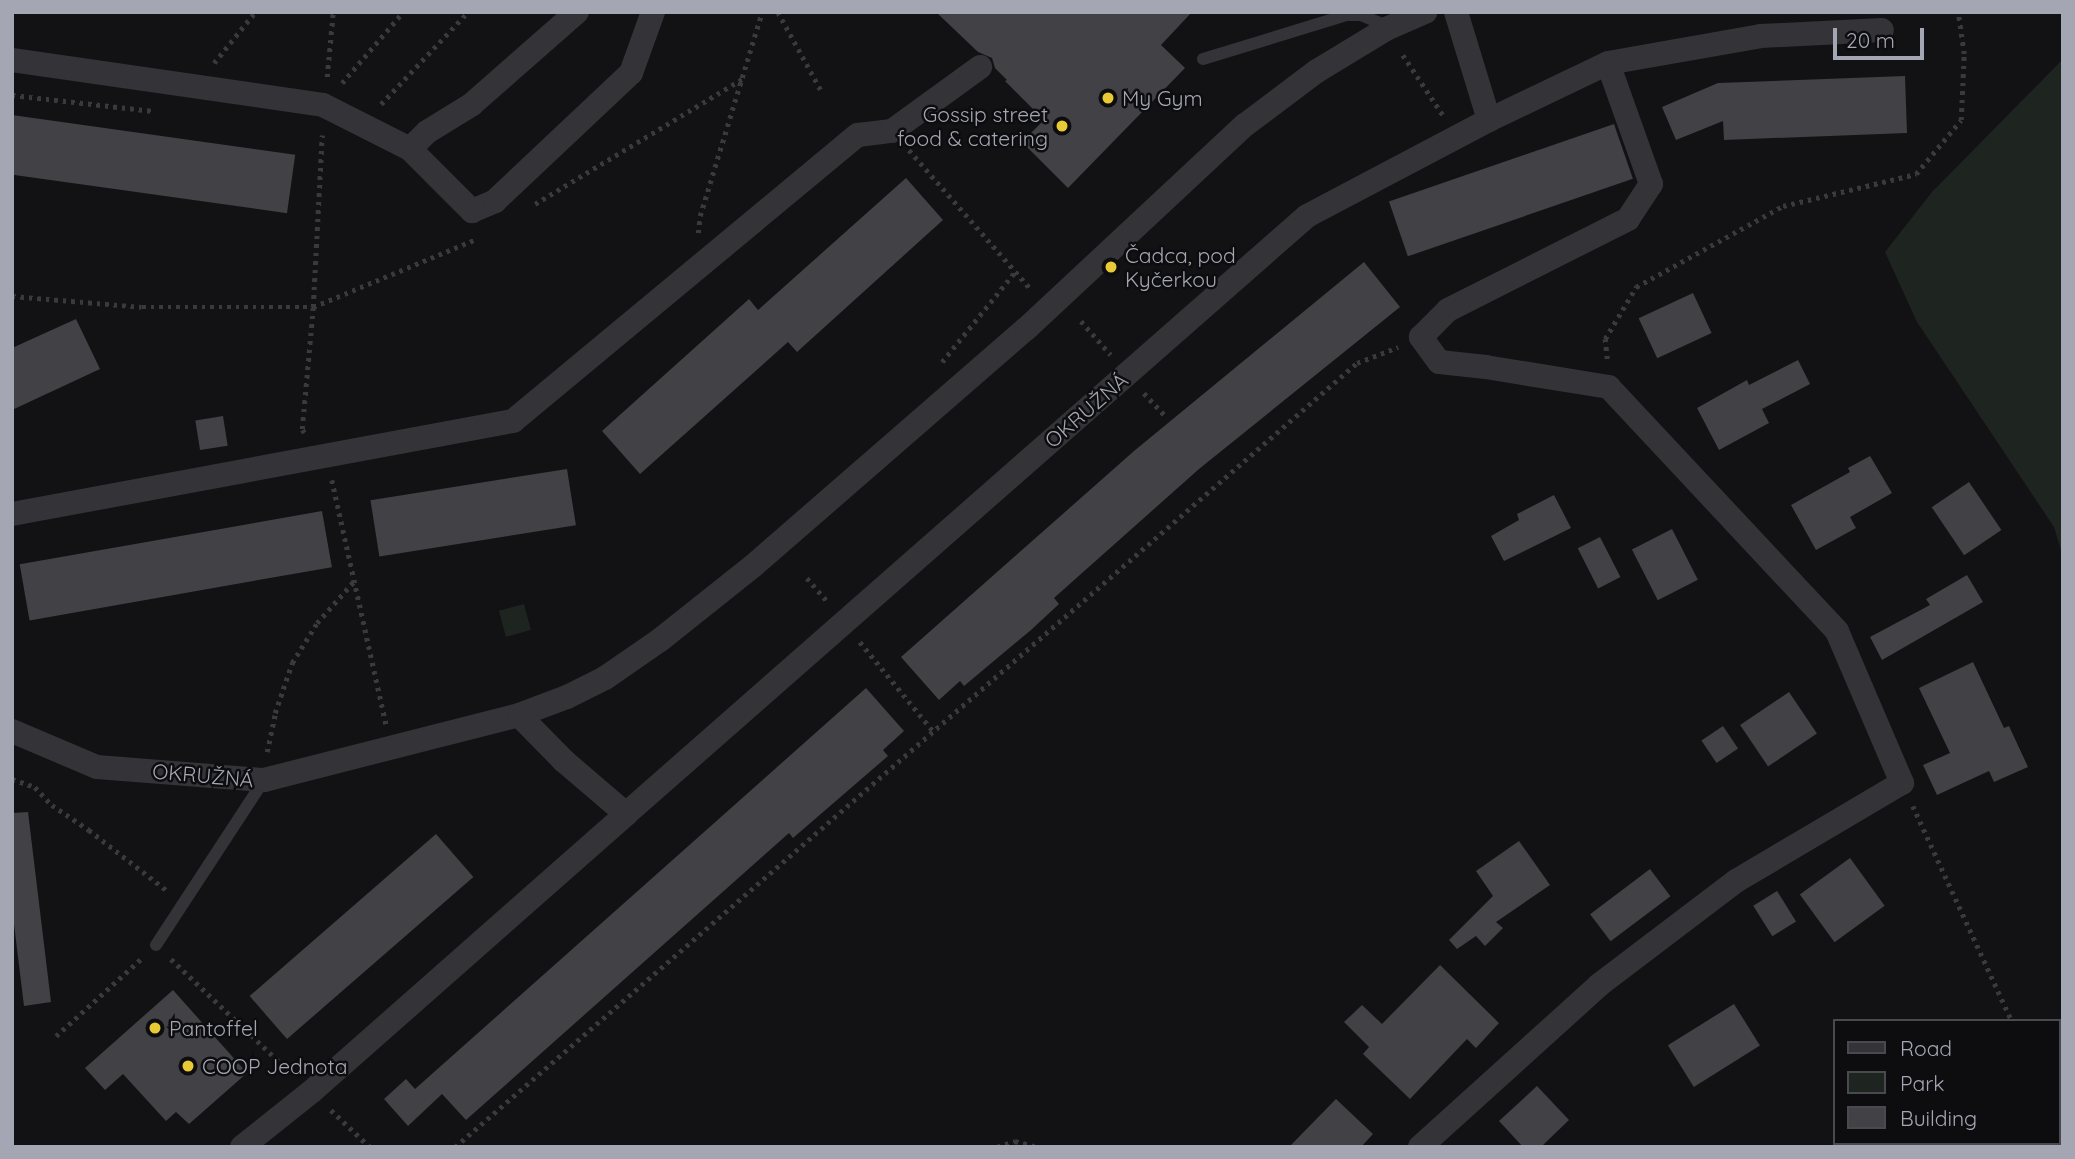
<!DOCTYPE html>
<meta charset="utf-8">
<style>
body{margin:0}
#map{position:relative;width:2075px;height:1159px;overflow:hidden;background:#121113;font-family:Quicksand,sans-serif}
div>[style]{position:absolute}
.green>*{inset:0;background:#1e2520;transform-origin:0 0}
.building>*{inset:0;background:#414146;transform-origin:0 0}
.path>*{height:4.5px;margin-top:-2.25px;transform-origin:0;background:repeating-linear-gradient(90deg,#39393f 0 3.5px,transparent 0 8.5px)}
.lane>*{height:12px;margin:-6px;padding:0 6px;transform-origin:6px;border-radius:6px;background:#333338}
.street>*{height:24px;margin:-12px;padding:0 12px;transform-origin:12px;border-radius:12px;background:#333338}
.dots>*{width:19px;height:19px;translate:-50% -50%;box-sizing:border-box;border:4px solid #0d0c0e;border-radius:50%}
span{translate:-50% -50%;white-space:nowrap;text-align:center;line-height:1.15;-webkit-text-stroke:5px #0d0c0e;paint-order:stroke}
.poi-label{font-size:21px;color:#a4a6b3}
.left{translate:0 -50%;text-align:left}
.right{translate:-100% -50%;text-align:right}
.street-label{font-size:21px;color:#a4a6b3}
.frame{position:absolute;inset:0;border:14px solid #a4a6b3;pointer-events:none}
.legend{position:absolute;left:1833px;top:1019px;width:228px;height:126px;box-sizing:border-box;background:#0d0c0e;border:2px solid #494a50;margin:0;padding:9px 12px;list-style:none;font-size:21px;color:#a4a6b3}
.legend li{display:flex;align-items:center;gap:14px;height:35px}
.legend b{width:35px;border:2px solid #494a50}
.scale{position:absolute;left:1833px;top:28px;width:91px;height:32px;box-sizing:border-box;border:4px solid #a4a6b3;border-top:0;padding-left:9px;font-size:21px;line-height:24px;white-space:nowrap;color:#a4a6b3;-webkit-text-stroke:5px #0d0c0e;paint-order:stroke}
</style>
<div id="map">
<div class="green">
<div style="clip-path:polygon(2063px 59px,2063px 557px,2054px 527px,1917px 322px,1885px 252px,1932px 192px)"></div>
<div style="left:524px;top:604px;width:27px;height:26px;rotate:75deg"></div>
</div>
<div class="building">
<div style="clip-path:polygon(936px 12px,1192px 12px,1161px 45px,1185px 68px,1068px 188px,1022px 142px,1044px 120px,1005px 81px,1007px 80px,995px 68px,992px 58px,978px 52px)"></div>
<div style="clip-path:polygon(1905px 76px,1907px 133px,1724px 140px,1723px 121px,1676px 140px,1662px 107px,1718px 83px)"></div>
<div style="left:12px;top:115px;width:286px;height:59px;rotate:8deg"></div>
<div style="left:1614px;top:124px;width:58px;height:238px;rotate:71deg"></div>
<div style="clip-path:polygon(906px 178px,943px 220px,797px 352px,788px 342px,640px 474px,602px 431px,749px 299px,758px 310px)"></div>
<div style="clip-path:polygon(1364px 262px,1400px 307px,1199px 469px,1054px 598px,1059px 604px,1031px 630px,964px 686px,960px 681px,939px 700px,901px 657px,1134px 451px)"></div>
<div style="left:1693px;top:293px;width:44px;height:60px;rotate:65deg"></div>
<div style="clip-path:polygon(76px 319px,100px 369px,12px 410px,12px 348px)"></div>
<div style="clip-path:polygon(1798px 360px,1810px 384px,1762px 409px,1769px 423px,1719px 450px,1697px 408px,1747px 380px,1749px 385px)"></div>
<div style="left:223px;top:416px;width:30px;height:28px;rotate:81deg"></div>
<div style="clip-path:polygon(1870px 456px,1892px 493px,1850px 517px,1856px 528px,1816px 550px,1791px 505px,1850px 472px,1848px 468px)"></div>
<div style="left:567px;top:469px;width:57px;height:199px;rotate:81deg"></div>
<div style="left:1969px;top:482px;width:58px;height:45px;rotate:56deg"></div>
<div style="clip-path:polygon(1554px 495px,1571px 528px,1504px 561px,1491px 536px,1519px 520px,1517px 514px)"></div>
<div style="left:322px;top:511px;width:57px;height:307px;rotate:80deg"></div>
<div style="left:1672px;top:529px;width:57px;height:45px;rotate:63deg"></div>
<div style="left:1600px;top:537px;width:45px;height:25px;rotate:63deg"></div>
<div style="clip-path:polygon(1967px 575px,1983px 602px,1882px 660px,1870px 637px,1930px 605px,1926px 599px)"></div>
<div style="clip-path:polygon(1973px 662px,2004px 728px,2009px 726px,2028px 767px,1994px 782px,1989px 771px,1937px 795px,1923px 765px,1950px 753px,1919px 688px)"></div>
<div style="clip-path:polygon(866px 688px,904px 731px,883px 750px,888px 756px,793px 838px,789px 833px,466px 1120px,442px 1094px,408px 1126px,384px 1099px,406px 1079px,415px 1089px)"></div>
<div style="left:1789px;top:692px;width:50px;height:59px;rotate:56deg"></div>
<div style="left:1723px;top:726px;width:27px;height:26px;rotate:56deg"></div>
<div style="clip-path:polygon(28px 812px,51px 1002px,24px 1006px,12px 908px,12px 813px)"></div>
<div style="left:436px;top:834px;width:57px;height:247px;rotate:49deg"></div>
<div style="clip-path:polygon(1519px 841px,1550px 885px,1496px 922px,1503px 928px,1485px 946px,1476px 936px,1457px 949px,1449px 940px,1493px 896px,1476px 871px)"></div>
<div style="left:1850px;top:858px;width:59px;height:62px;rotate:54deg"></div>
<div style="left:1650px;top:869px;width:34px;height:75px;rotate:53deg"></div>
<div style="left:1777px;top:891px;width:36px;height:28px;rotate:58deg"></div>
<div style="clip-path:polygon(1440px 965px,1499px 1023px,1476px 1048px,1467px 1039px,1410px 1099px,1363px 1054px,1369px 1047px,1344px 1022px,1362px 1005px,1382px 1024px)"></div>
<div style="clip-path:polygon(173px 990px,247px 1073px,189px 1124px,176px 1112px,166px 1121px,123px 1074px,105px 1090px,85px 1068px)"></div>
<div style="left:1734px;top:1004px;width:49px;height:78px;rotate:58deg"></div>
<div style="clip-path:polygon(1537px 1086px,1569px 1120px,1541px 1147px,1523px 1147px,1499px 1121px)"></div>
<div style="clip-path:polygon(1336px 1099px,1373px 1134px,1361px 1147px,1289px 1147px)"></div>
</div>
<div class="path">
<div style="left:778px;top:12px;width:91px;rotate:61.2deg"></div>
<div style="left:1403px;top:55px;width:72px;rotate:56.3deg"></div>
<div style="left:214px;top:63px;width:65px;rotate:-51.2deg"></div>
<div style="left:327px;top:77px;width:65px;rotate:-84.7deg"></div>
<div style="left:342px;top:83px;width:94px;rotate:-49.3deg"></div>
<div style="left:12px;top:95px;width:142px;rotate:6.5deg"></div>
<div style="left:381px;top:104px;width:127px;rotate:-46.6deg"></div>
<div style="left:909px;top:150px;width:184px;rotate:48.8deg"></div>
<div style="left:535px;top:204px;width:244px;rotate:-31.1deg"></div>
<div style="left:698px;top:233px;width:17px;rotate:-83deg"></div>
<div style="left:700px;top:216px;width:213px;rotate:-73.1deg"></div>
<div style="left:12px;top:296px;width:130px;rotate:4.8deg"></div>
<div style="left:142px;top:307px;width:171px"></div>
<div style="left:313px;top:307px;width:177px;rotate:-22.6deg"></div>
<div style="left:1081px;top:321px;width:45px;rotate:48.6deg"></div>
<div style="left:1607px;top:359px;width:20px;rotate:-96deg"></div>
<div style="left:1605px;top:339px;width:61px;rotate:-59.2deg"></div>
<div style="left:1636px;top:287px;width:168px;rotate:-28.9deg"></div>
<div style="left:1783px;top:206px;width:137px;rotate:-13.5deg"></div>
<div style="left:1916px;top:174px;width:70px;rotate:-50.2deg"></div>
<div style="left:1961px;top:120px;width:66px;rotate:-87.4deg"></div>
<div style="left:1964px;top:54px;width:42px;rotate:-98.1deg"></div>
<div style="left:942px;top:362px;width:116px;rotate:-51deg"></div>
<div style="left:1144px;top:393px;width:34px;rotate:47deg"></div>
<div style="left:304px;top:433px;width:4px;rotate:-117deg"></div>
<div style="left:302px;top:429px;width:122px;rotate:-84.8deg"></div>
<div style="left:313px;top:307px;width:172px;rotate:-87deg"></div>
<div style="left:332px;top:480px;width:250px;rotate:77.5deg"></div>
<div style="left:807px;top:578px;width:33px;rotate:49deg"></div>
<div style="left:860px;top:642px;width:115px;rotate:50.6deg"></div>
<div style="left:267px;top:752px;width:40px;rotate:-78deg"></div>
<div style="left:275px;top:713px;width:53px;rotate:-71.2deg"></div>
<div style="left:292px;top:663px;width:47px;rotate:-58deg"></div>
<div style="left:317px;top:623px;width:57px;rotate:-48.5deg"></div>
<div style="left:12px;top:779px;width:24px;rotate:19deg"></div>
<div style="left:35px;top:787px;width:25px;rotate:47deg"></div>
<div style="left:52px;top:805px;width:45px;rotate:34deg"></div>
<div style="left:89px;top:830px;width:101px;rotate:37.8deg"></div>
<div style="left:1913px;top:806px;width:237px;rotate:65.3deg"></div>
<div style="left:171px;top:959px;width:166px;rotate:43.5deg"></div>
<div style="left:56px;top:1036px;width:115px;rotate:-42.2deg"></div>
<div style="left:331px;top:1110px;width:54px;rotate:43.5deg"></div>
<div style="left:2059px;top:1120px;width:9px;rotate:63deg"></div>
<div style="left:455px;top:1147px;width:1195px;rotate:-41deg"></div>
<div style="left:1357px;top:363px;width:44px;rotate:-21.3deg"></div>
<div style="left:997px;top:1147px;width:19px;rotate:-18deg"></div>
<div style="left:1015px;top:1141px;width:23px;rotate:15deg"></div>
</div>
<div class="lane">
<div style="left:1203px;top:59px;width:151px;rotate:-17deg"></div>
<div style="left:1347px;top:15px;width:14px"></div>
<div style="left:1361px;top:15px;width:30px;rotate:23deg"></div>
<div style="left:156px;top:945px;width:197px;rotate:-56.8deg"></div>
</div>
<div class="street">
<div style="left:12px;top:60px;width:314px;rotate:8.2deg"></div>
<div style="left:323px;top:105px;width:97px;rotate:26.8deg"></div>
<div style="left:410px;top:149px;width:88px;rotate:45deg"></div>
<div style="left:472px;top:211px;width:25px;rotate:-23deg"></div>
<div style="left:495px;top:201px;width:187px;rotate:-43.3deg"></div>
<div style="left:631px;top:73px;width:65px;rotate:-70.2deg"></div>
<div style="left:1489px;top:120px;width:132px;rotate:-25.6deg"></div>
<div style="left:1608px;top:63px;width:155px;rotate:-10deg"></div>
<div style="left:1761px;top:36px;width:121px;rotate:-2.8deg"></div>
<div style="left:410px;top:149px;width:24px;rotate:-45deg"></div>
<div style="left:427px;top:132px;width:52px;rotate:-31.5deg"></div>
<div style="left:471px;top:105px;width:141px;rotate:-41.3deg"></div>
<div style="left:12px;top:514px;width:510px;rotate:-10.52deg"></div>
<div style="left:513px;top:421px;width:448px;rotate:-39.7deg"></div>
<div style="left:858px;top:135px;width:34px;rotate:-7deg"></div>
<div style="left:892px;top:131px;width:109px;rotate:-36deg"></div>
<div style="left:12px;top:731px;width:92px;rotate:23deg"></div>
<div style="left:97px;top:767px;width:168px;rotate:4.5deg"></div>
<div style="left:264px;top:780px;width:263px;rotate:-14.3deg"></div>
<div style="left:519px;top:715px;width:51px;rotate:-20.6deg"></div>
<div style="left:567px;top:697px;width:42px;rotate:-26.6deg"></div>
<div style="left:605px;top:678px;width:67px;rotate:-34.6deg"></div>
<div style="left:660px;top:640px;width:119px;rotate:-38.5deg"></div>
<div style="left:753px;top:566px;width:362px;rotate:-41deg"></div>
<div style="left:1026px;top:329px;width:299px;rotate:-43deg"></div>
<div style="left:1245px;top:125px;width:90px;rotate:-36.9deg"></div>
<div style="left:1317px;top:71px;width:81px;rotate:-31.3deg"></div>
<div style="left:1386px;top:29px;width:43px;rotate:-23.6deg"></div>
<div style="left:626px;top:814px;width:906px;rotate:-41.29deg"></div>
<div style="left:1307px;top:216px;width:206px;rotate:-27.8deg"></div>
<div style="left:1489px;top:120px;width:113px;rotate:-107deg"></div>
<div style="left:242px;top:1147px;width:88px;rotate:-38.6deg"></div>
<div style="left:311px;top:1092px;width:420px;rotate:-41.4deg"></div>
<div style="left:626px;top:814px;width:82px;rotate:-139.5deg"></div>
<div style="left:564px;top:761px;width:64px;rotate:-134.4deg"></div>
<div style="left:1420px;top:1147px;width:241px;rotate:-42.1deg"></div>
<div style="left:1599px;top:985px;width:172px;rotate:-37.2deg"></div>
<div style="left:1736px;top:881px;width:193px;rotate:-30.6deg"></div>
<div style="left:1902px;top:783px;width:165px;rotate:-113.2deg"></div>
<div style="left:1837px;top:631px;width:334px;rotate:-133.1deg"></div>
<div style="left:1609px;top:387px;width:125px;rotate:-170.8deg"></div>
<div style="left:1486px;top:367px;width:47px;rotate:-173.9deg"></div>
<div style="left:1439px;top:362px;width:31px;rotate:-126deg"></div>
<div style="left:1421px;top:337px;width:38px;rotate:-45deg"></div>
<div style="left:1448px;top:310px;width:202px;rotate:-26.8deg"></div>
<div style="left:1628px;top:219px;width:42px;rotate:-56.7deg"></div>
<div style="left:1651px;top:184px;width:128px;rotate:-109.6deg"></div>
</div>
<div class="dots">
<div style="left:1108px;top:98px;background:#e7ca35"></div>
<div style="left:1062px;top:126px;background:#e7ca35"></div>
<div style="left:1111px;top:267px;background:#e7ca35"></div>
<div style="left:155px;top:1028px;background:#e7ca35"></div>
<div style="left:188px;top:1066px;background:#e7ca35"></div>
</div>
<div class="poi-label">
<span class="left" style="left:1122px;top:98px">My Gym</span>
<span class="right" style="left:1048px;top:126px">Gossip street<br>food &amp; catering</span>
<span class="left" style="left:1125px;top:267px">Čadca, pod<br>Kyčerkou</span>
<span class="left" style="left:169px;top:1028px">Pantoffel</span>
<span class="left" style="left:202px;top:1066px">COOP Jednota</span>
</div>
<div class="street-label">
<span style="left:1086px;top:410px;rotate:-41deg">OKRUŽNÁ</span>
<span style="left:203px;top:775px;rotate:5deg">OKRUŽNÁ</span>
</div>
<div class="frame"></div>
<ul class="legend">
<li><b style="height:9px;background:#333338"></b>Road</li>
<li><b style="height:19px;background:#1e2520"></b>Park</li>
<li><b style="height:19px;background:#414146"></b>Building</li>
</ul>
<div class="scale">20 m</div>
</div>
